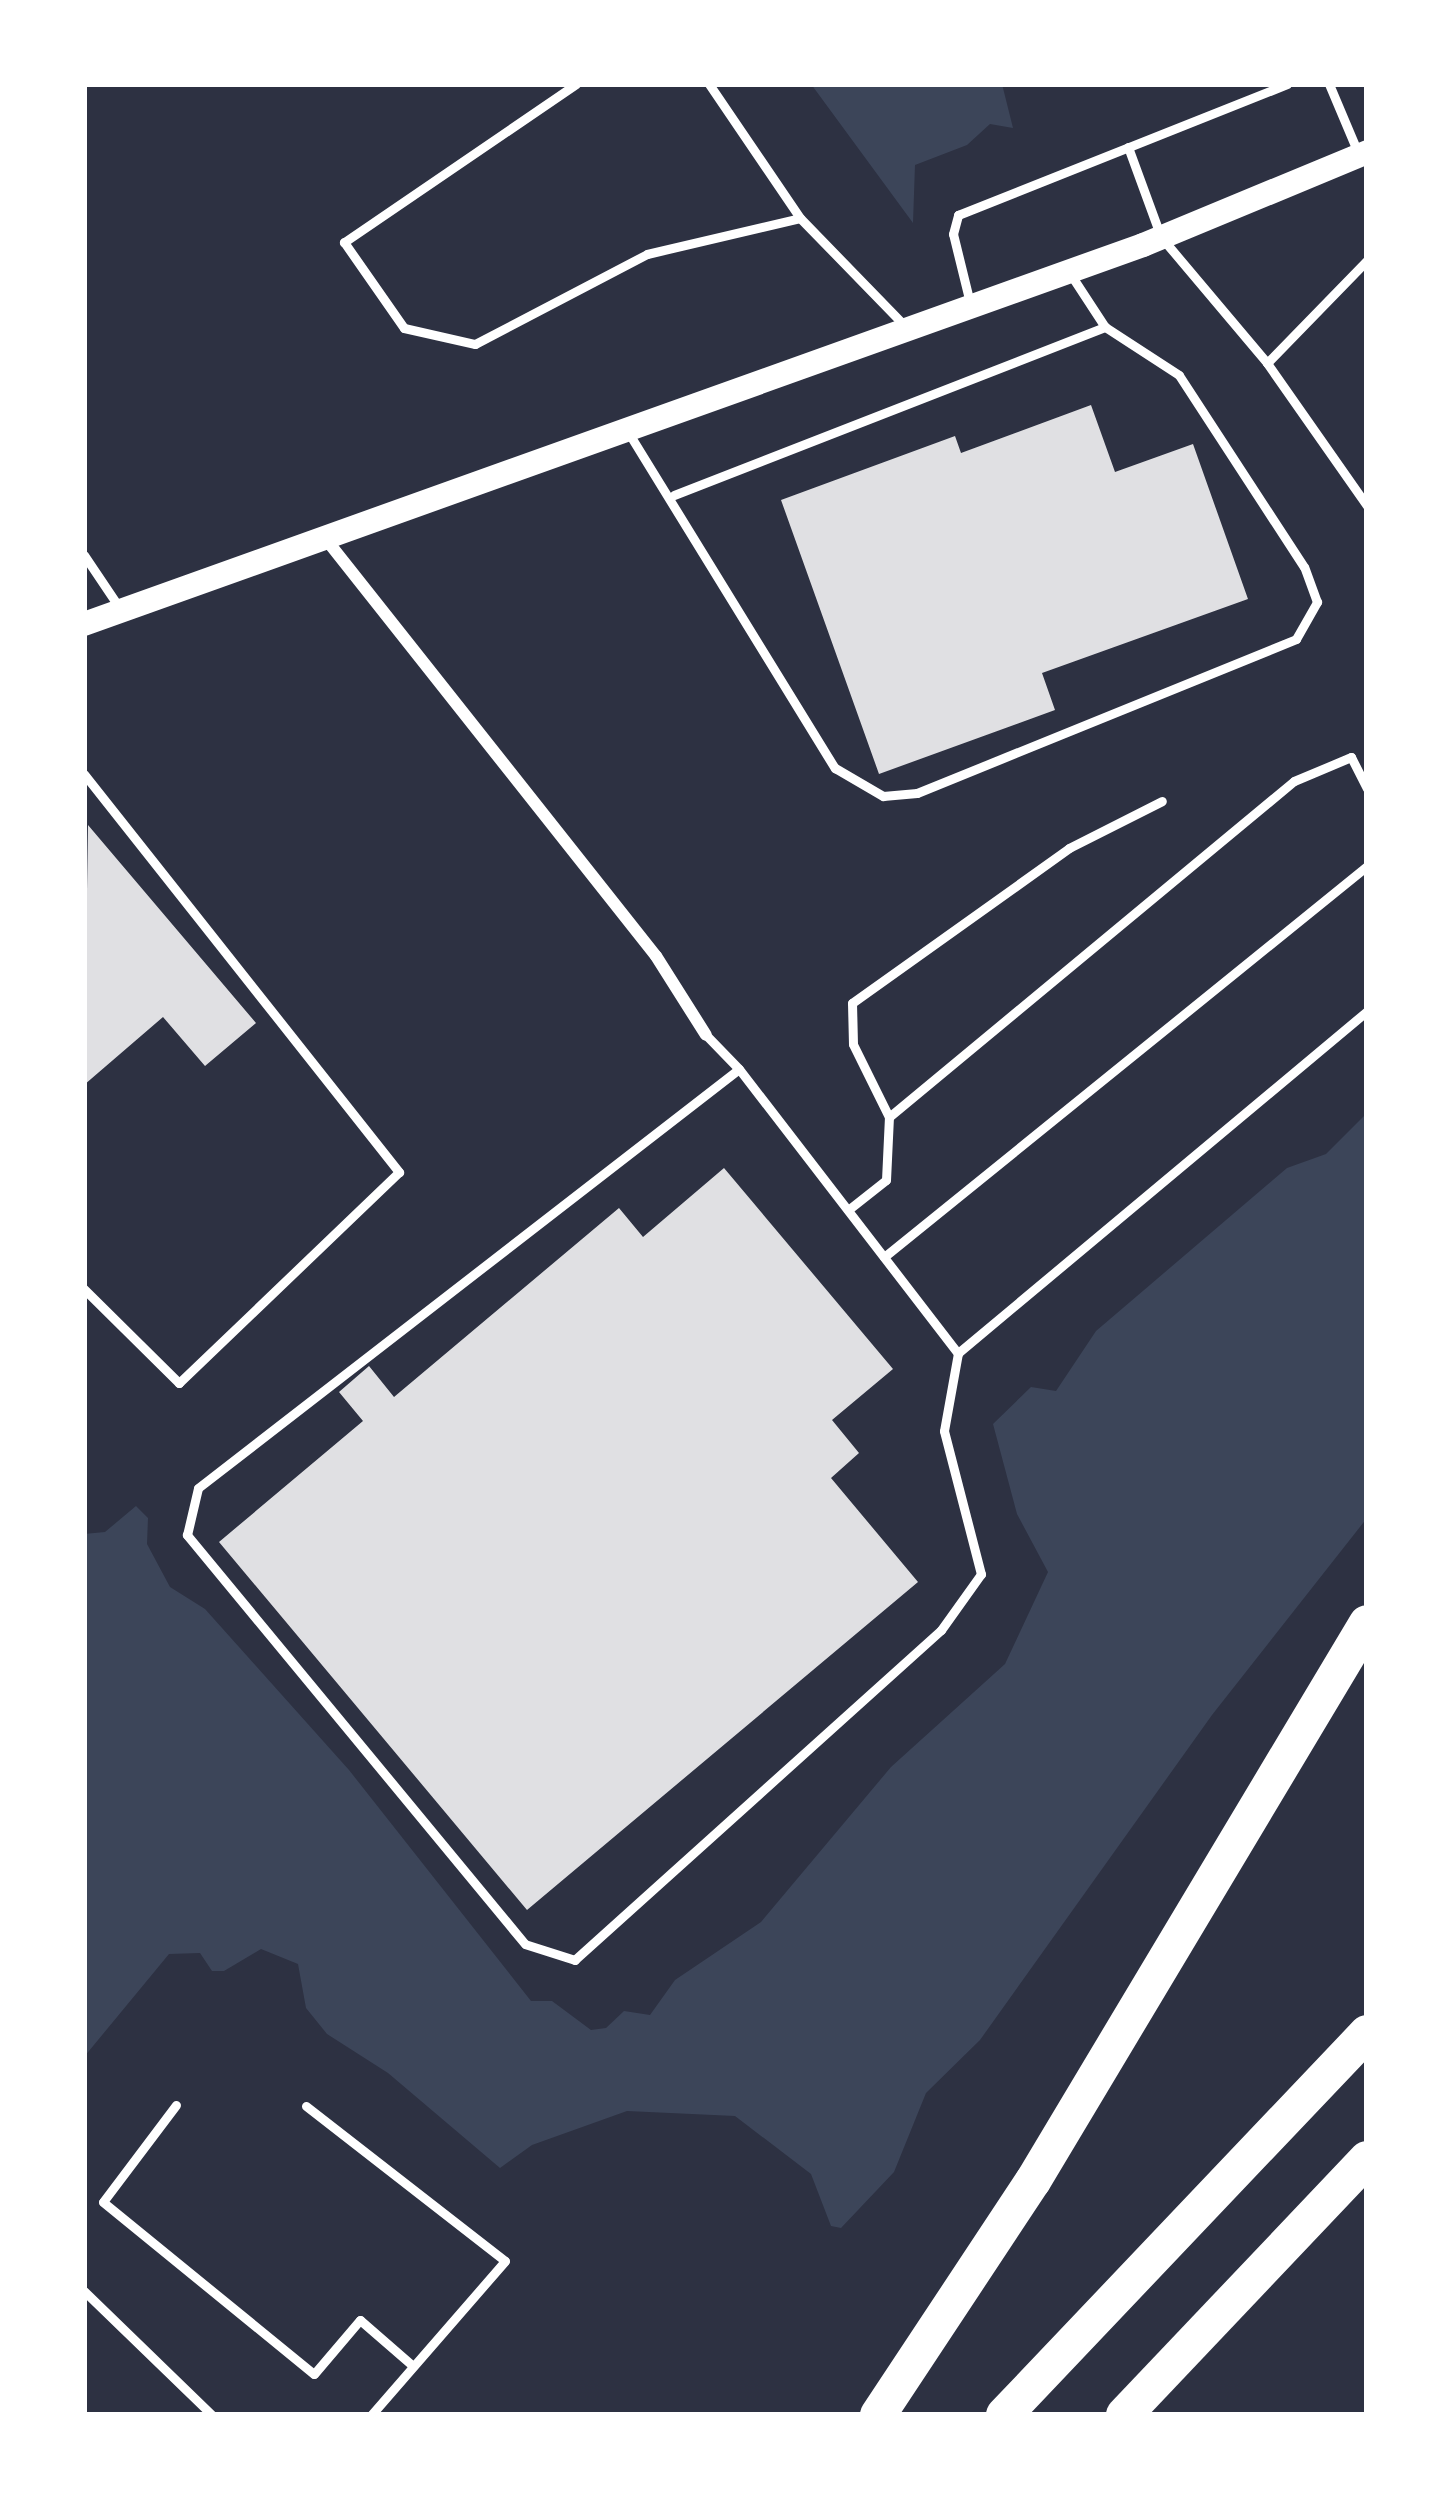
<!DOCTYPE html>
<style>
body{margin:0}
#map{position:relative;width:1451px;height:2499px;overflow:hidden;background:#2d3142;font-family:Jost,sans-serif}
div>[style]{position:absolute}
.green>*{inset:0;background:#3c4559}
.building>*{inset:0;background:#e0e0e3}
.service>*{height:9px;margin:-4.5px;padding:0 4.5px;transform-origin:4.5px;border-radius:4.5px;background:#fff}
.minor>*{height:12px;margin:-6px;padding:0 6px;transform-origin:6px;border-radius:6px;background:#fff}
.secondary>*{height:24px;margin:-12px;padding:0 12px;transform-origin:12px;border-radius:12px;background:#fff}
.motorway>*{height:36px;margin:-18px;padding:0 18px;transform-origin:18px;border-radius:18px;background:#fff}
span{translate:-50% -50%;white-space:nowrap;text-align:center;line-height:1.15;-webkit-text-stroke:10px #fff;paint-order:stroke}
.frame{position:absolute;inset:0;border:87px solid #fff;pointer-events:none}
</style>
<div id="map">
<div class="green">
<div style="clip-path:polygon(811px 84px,1002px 84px,1013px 128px,990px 124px,967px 145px,915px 165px,913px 223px)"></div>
<div style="clip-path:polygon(1367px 1113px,1367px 1518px,1212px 1715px,980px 2040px,926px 2093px,894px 2172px,841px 2228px,831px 2226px,811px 2174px,735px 2116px,627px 2111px,532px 2145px,500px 2168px,388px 2073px,327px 2034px,306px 2008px,298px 1964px,261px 1949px,224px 1971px,212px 1971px,200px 1953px,169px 1954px,84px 2057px,84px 1534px,105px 1532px,136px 1506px,148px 1518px,147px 1544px,170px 1587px,205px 1609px,349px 1770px,531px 2001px,552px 2001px,591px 2030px,606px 2028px,624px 2011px,650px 2015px,675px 1980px,761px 1922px,891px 1767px,1005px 1664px,1048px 1572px,1017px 1514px,993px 1424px,1031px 1387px,1056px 1391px,1096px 1331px,1287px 1168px,1326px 1154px)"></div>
</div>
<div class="building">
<div style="clip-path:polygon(1091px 405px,1115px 472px,1193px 444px,1248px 599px,1042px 673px,1055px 710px,879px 774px,781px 500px,955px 436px,961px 453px)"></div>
<div style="clip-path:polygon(88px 825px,256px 1023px,205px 1066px,163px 1017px,84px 1085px)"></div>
<div style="clip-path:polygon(724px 1168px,893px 1369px,832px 1420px,859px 1453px,831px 1478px,918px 1582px,527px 1910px,219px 1542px,363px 1421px,339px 1392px,369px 1366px,394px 1397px,619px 1208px,643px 1237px)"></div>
</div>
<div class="service">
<div style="left:576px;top:84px;width:281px;rotate:145.7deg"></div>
<div style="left:344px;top:242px;width:105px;rotate:55.1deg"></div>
<div style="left:404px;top:328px;width:73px;rotate:12.7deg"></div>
<div style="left:475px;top:344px;width:194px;rotate:-27.6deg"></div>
<div style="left:647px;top:254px;width:157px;rotate:-13.2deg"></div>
<div style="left:709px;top:84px;width:162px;rotate:55.8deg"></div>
<div style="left:800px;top:218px;width:149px;rotate:45.8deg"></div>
<div style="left:1329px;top:84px;width:77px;rotate:67.1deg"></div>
<div style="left:1128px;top:147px;width:96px;rotate:69.9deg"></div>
<div style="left:1161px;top:237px;width:165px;rotate:49.9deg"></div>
<div style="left:1267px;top:363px;width:174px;rotate:55deg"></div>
<div style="left:970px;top:303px;width:71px;rotate:-103.8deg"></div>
<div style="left:953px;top:234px;width:20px;rotate:-75deg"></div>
<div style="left:958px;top:215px;width:354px;rotate:-21.7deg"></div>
<div style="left:1267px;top:363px;width:144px;rotate:-45.8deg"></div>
<div style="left:628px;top:432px;width:395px;rotate:58.4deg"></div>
<div style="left:835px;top:768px;width:56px;rotate:30.3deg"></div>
<div style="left:883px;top:796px;width:34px;rotate:-5deg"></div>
<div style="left:917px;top:793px;width:409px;rotate:-22.1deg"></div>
<div style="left:1296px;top:639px;width:43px;rotate:-60.4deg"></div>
<div style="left:1317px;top:602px;width:37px;rotate:-110deg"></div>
<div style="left:1304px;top:567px;width:229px;rotate:-123.1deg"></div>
<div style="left:1179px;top:375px;width:88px;rotate:-147deg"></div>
<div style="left:1105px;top:327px;width:66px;rotate:-123.2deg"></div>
<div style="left:674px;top:495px;width:463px;rotate:-21.3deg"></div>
<div style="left:84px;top:555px;width:66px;rotate:56.1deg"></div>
<div style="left:84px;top:774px;width:508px;rotate:51.64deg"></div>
<div style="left:399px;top:1172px;width:305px;rotate:136.2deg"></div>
<div style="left:179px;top:1383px;width:134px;rotate:-135.3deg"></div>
<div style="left:706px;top:1035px;width:47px;rotate:45.9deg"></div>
<div style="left:739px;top:1069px;width:359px;rotate:52.4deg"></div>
<div style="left:958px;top:1353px;width:79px;rotate:100.2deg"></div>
<div style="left:944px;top:1431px;width:148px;rotate:75.5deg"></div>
<div style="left:981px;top:1574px;width:69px;rotate:125.5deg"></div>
<div style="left:941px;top:1630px;width:493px;rotate:138deg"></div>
<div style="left:575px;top:1960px;width:52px;rotate:-162.3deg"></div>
<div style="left:525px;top:1944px;width:531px;rotate:-129.57deg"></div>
<div style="left:187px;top:1535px;width:48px;rotate:-76.8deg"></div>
<div style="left:198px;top:1488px;width:684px;rotate:-37.76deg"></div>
<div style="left:889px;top:1117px;width:81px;rotate:-116.3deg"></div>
<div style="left:853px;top:1044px;width:41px;rotate:-91.4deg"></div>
<div style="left:852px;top:1003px;width:267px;rotate:-35.5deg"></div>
<div style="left:1069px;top:848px;width:104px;rotate:-26.8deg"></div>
<div style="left:848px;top:1210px;width:48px;rotate:-38.3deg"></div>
<div style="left:886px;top:1180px;width:63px;rotate:-87.3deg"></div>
<div style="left:889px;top:1117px;width:526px;rotate:-39.68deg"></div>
<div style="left:1294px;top:781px;width:62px;rotate:-22.8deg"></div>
<div style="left:1351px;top:757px;width:35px;rotate:63deg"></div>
<div style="left:884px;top:1257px;width:621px;rotate:-38.99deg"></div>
<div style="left:958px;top:1353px;width:533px;rotate:-39.9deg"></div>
<div style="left:176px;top:2105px;width:121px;rotate:127deg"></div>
<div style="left:103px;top:2202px;width:272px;rotate:39.2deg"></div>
<div style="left:314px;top:2374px;width:71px;rotate:-49.6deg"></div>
<div style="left:360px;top:2320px;width:70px;rotate:41deg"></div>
<div style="left:306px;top:2106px;width:252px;rotate:37.9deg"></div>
<div style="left:505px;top:2261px;width:204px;rotate:131deg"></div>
<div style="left:84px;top:2291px;width:178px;rotate:44.1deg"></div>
</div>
<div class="minor">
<div style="left:325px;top:538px;width:533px;rotate:51.63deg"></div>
<div style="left:656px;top:956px;width:93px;rotate:57.7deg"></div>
</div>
<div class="secondary">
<div style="left:84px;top:624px;width:1125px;rotate:-19.69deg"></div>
<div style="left:1143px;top:245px;width:243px;rotate:-22.5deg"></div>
</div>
<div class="motorway">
<div style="left:878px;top:2415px;width:281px;rotate:-56.5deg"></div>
<div style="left:1033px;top:2181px;width:650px;rotate:-59.1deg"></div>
<div style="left:1004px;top:2415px;width:527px;rotate:-46.46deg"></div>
<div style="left:1124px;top:2415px;width:353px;rotate:-46.5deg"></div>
</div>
<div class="frame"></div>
</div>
